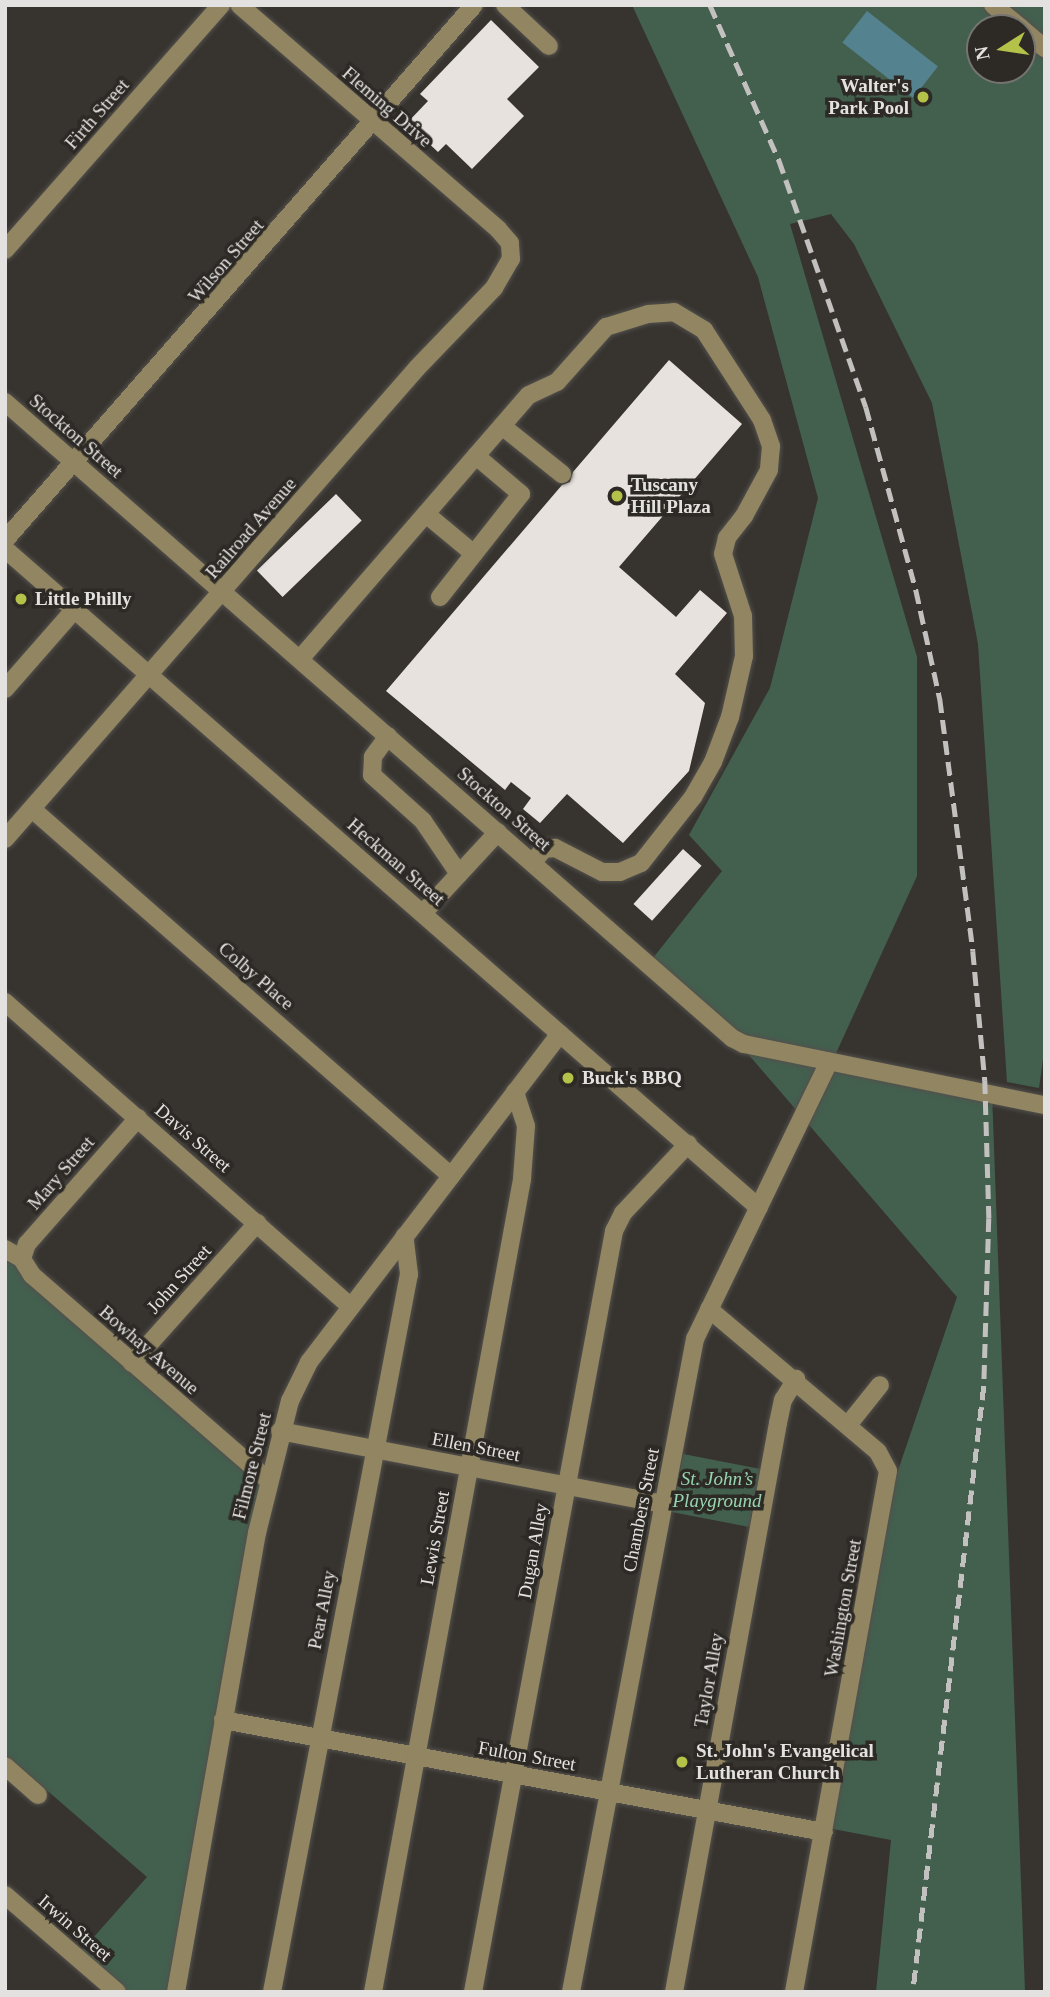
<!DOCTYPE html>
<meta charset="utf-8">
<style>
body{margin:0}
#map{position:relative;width:1050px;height:1997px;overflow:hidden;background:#373430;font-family:Georgia,serif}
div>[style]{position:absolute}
.green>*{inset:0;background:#43604f;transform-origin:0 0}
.water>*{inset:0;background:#55828f;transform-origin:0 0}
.building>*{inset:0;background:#e8e2df;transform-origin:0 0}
.roads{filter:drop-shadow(0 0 2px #53504c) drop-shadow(0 0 2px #53504c)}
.minor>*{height:18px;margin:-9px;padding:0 9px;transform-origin:9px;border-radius:9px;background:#918562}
.rail>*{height:4.5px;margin-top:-2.25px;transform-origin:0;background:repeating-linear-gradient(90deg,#c3c1bf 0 14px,transparent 0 21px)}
.dots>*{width:19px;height:19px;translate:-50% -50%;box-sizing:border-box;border:4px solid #2d2a26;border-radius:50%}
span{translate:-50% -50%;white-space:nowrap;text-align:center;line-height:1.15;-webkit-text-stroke:7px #2d2a26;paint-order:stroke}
.poi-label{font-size:19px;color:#e4e2e0;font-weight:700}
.right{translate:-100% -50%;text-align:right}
.left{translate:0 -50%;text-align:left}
.street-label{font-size:19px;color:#e4e2e0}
.park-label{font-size:19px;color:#96d5b0;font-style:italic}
.frame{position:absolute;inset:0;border:7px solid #e4e2e0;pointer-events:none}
.north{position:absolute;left:966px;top:14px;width:70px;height:70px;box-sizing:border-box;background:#2d2a26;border:2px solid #767470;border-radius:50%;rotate:258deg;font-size:19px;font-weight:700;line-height:28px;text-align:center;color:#e4e2e0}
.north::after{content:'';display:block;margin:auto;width:24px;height:32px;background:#b5c249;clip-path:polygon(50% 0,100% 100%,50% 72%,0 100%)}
</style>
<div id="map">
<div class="green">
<div style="clip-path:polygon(evenodd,632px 5px,1045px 5px,1045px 1044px,1039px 1088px,1007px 1082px,978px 644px,932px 403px,854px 244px,831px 214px,790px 224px,917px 657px,917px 876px,832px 1062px,992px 1093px,1025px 1992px,876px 1992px,891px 1840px,828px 1828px,891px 1491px,957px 1297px,742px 1047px,653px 958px,722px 871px,689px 835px,770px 688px,818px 498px,758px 277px,632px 5px,980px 28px,1022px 28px,1022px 70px,980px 70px,980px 28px)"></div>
<div style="clip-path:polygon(5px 1257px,265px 1474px,174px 1992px,119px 1992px,77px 1956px,147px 1877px,5px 1754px)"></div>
<div style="left:683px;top:1454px;width:79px;height:59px;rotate:11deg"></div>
</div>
<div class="water">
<div style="left:867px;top:11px;width:90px;height:40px;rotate:38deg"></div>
</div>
<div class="building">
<div style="clip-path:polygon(491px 20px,539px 67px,507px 99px,524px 116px,472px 169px,446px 144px,438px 152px,407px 123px,428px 101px,420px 94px)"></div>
<div style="clip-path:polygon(669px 360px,742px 424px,619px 567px,676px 617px,700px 590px,727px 613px,675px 674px,705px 703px,689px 771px,623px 843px,567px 794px,540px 823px,523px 809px,531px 798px,511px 782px,505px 790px,386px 691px,562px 485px,570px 482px,573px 472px)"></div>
<div style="left:336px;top:494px;width:37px;height:110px;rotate:46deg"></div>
<div style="left:683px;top:849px;width:25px;height:74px;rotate:42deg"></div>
</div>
<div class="roads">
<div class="minor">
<div style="left:505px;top:5px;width:60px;rotate:43deg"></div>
<div style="left:993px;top:5px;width:36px;rotate:39deg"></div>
<div style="left:1022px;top:29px;width:30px;rotate:40deg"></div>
<div style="left:5px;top:250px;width:327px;rotate:-48.6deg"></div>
<div style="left:5px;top:402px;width:966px;rotate:41.18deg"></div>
<div style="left:732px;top:1038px;width:13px;rotate:27deg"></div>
<div style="left:744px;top:1044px;width:307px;rotate:11.5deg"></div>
<div style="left:502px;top:426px;width:77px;rotate:38.7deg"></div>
<div style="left:426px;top:514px;width:62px;rotate:39.8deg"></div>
<div style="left:5px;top:540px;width:711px;rotate:-48.76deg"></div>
<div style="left:5px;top:549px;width:1001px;rotate:41.15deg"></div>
<div style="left:440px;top:597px;width:131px;rotate:-51.8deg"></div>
<div style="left:521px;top:494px;width:59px;rotate:-139.8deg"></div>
<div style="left:300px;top:659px;width:349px;rotate:-49.1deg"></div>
<div style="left:529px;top:395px;width:31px;rotate:-25deg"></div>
<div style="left:557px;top:382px;width:74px;rotate:-48.3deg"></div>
<div style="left:606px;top:327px;width:44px;rotate:-17.2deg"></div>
<div style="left:648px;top:314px;width:26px;rotate:-4deg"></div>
<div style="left:674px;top:312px;width:35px;rotate:31deg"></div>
<div style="left:704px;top:330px;width:107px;rotate:57.2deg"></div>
<div style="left:762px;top:420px;width:28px;rotate:71deg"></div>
<div style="left:771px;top:446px;width:24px;rotate:95deg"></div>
<div style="left:769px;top:470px;width:52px;rotate:118.5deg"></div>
<div style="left:744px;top:516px;width:28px;rotate:128deg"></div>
<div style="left:727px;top:538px;width:16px;rotate:104deg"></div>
<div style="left:723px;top:554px;width:65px;rotate:72.1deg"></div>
<div style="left:743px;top:616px;width:40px;rotate:88.6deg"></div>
<div style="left:744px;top:656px;width:63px;rotate:102.9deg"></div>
<div style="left:730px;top:717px;width:48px;rotate:110.7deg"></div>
<div style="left:713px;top:762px;width:40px;rotate:119.7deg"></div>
<div style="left:693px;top:797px;width:84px;rotate:128.2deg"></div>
<div style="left:641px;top:863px;width:23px;rotate:157deg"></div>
<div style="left:620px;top:872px;width:18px;rotate:180deg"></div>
<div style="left:602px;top:872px;width:53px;rotate:-152.9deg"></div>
<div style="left:555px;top:848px;width:11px;rotate:175deg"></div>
<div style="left:544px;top:849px;width:18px;rotate:131deg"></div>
<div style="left:5px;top:689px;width:106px;rotate:-48.8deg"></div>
<div style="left:388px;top:736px;width:26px;rotate:126deg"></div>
<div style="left:373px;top:757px;width:18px;rotate:93deg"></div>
<div style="left:372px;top:775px;width:69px;rotate:42deg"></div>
<div style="left:423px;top:821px;width:64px;rotate:55.8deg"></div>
<div style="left:32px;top:809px;width:557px;rotate:41.21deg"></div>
<div style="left:5px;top:839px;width:626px;rotate:-48.82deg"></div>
<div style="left:417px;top:368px;width:111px;rotate:-46.1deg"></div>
<div style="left:494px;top:288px;width:34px;rotate:-60deg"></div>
<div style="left:511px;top:259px;width:16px;rotate:-94deg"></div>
<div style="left:510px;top:243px;width:18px;rotate:-131deg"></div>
<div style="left:498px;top:229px;width:342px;rotate:-139.1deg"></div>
<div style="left:423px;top:913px;width:110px;rotate:-47.2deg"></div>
<div style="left:5px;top:1002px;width:461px;rotate:41.4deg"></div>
<div style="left:5px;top:1249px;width:20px;rotate:30deg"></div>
<div style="left:22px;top:1259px;width:19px;rotate:58deg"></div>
<div style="left:32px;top:1275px;width:314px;rotate:41deg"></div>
<div style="left:22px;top:1259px;width:16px;rotate:-72deg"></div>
<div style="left:27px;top:1244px;width:168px;rotate:-48.6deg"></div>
<div style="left:709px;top:1309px;width:221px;rotate:40.2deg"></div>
<div style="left:878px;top:1452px;width:21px;rotate:62deg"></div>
<div style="left:888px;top:1471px;width:529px;rotate:100.23deg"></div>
<div style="left:132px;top:1363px;width:188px;rotate:-48.2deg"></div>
<div style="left:848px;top:1425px;width:51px;rotate:-51.3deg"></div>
<div style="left:280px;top:1431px;width:391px;rotate:10.8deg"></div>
<div style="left:223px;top:1720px;width:611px;rotate:10.56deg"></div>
<div style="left:5px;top:1766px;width:44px;rotate:41.3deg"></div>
<div style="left:5px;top:1895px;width:148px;rotate:40.9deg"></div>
<div style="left:176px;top:1992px;width:466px;rotate:-80deg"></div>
<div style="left:257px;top:1533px;width:136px;rotate:-76deg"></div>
<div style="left:290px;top:1401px;width:43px;rotate:-64deg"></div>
<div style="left:309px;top:1362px;width:413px;rotate:-52.6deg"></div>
<div style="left:272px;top:1992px;width:731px;rotate:-79.2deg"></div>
<div style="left:409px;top:1274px;width:38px;rotate:-97deg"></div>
<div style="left:373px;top:1992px;width:827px;rotate:-79.61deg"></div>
<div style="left:522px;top:1179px;width:53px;rotate:-85.7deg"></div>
<div style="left:526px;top:1126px;width:36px;rotate:-108deg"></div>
<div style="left:473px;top:1992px;width:774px;rotate:-79.5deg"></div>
<div style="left:614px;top:1231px;width:20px;rotate:-63deg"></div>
<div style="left:623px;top:1213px;width:95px;rotate:-46.7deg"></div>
<div style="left:571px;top:1992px;width:665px;rotate:-79.25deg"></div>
<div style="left:695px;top:1339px;width:308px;rotate:-64.2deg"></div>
<div style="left:674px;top:1992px;width:578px;rotate:-79.64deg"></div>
<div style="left:778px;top:1423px;width:24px;rotate:-78deg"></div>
<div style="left:783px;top:1400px;width:25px;rotate:-58deg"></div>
</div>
</div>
<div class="rail">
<div style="left:710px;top:5px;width:170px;rotate:66deg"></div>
<div style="left:779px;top:160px;width:262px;rotate:70.6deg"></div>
<div style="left:866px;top:407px;width:190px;rotate:74.7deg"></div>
<div style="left:916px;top:590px;width:112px;rotate:77.6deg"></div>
<div style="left:940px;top:699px;width:254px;rotate:82.5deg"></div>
<div style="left:973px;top:951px;width:130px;rotate:84.7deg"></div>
<div style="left:985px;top:1080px;width:138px;rotate:88.3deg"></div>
<div style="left:989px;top:1218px;width:168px;rotate:91.7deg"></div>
<div style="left:984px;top:1386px;width:610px;rotate:96.68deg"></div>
</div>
<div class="dots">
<div style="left:923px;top:97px;background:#b5c249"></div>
<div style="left:617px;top:496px;background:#b5c249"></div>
<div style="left:21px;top:599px;background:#b5c249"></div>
<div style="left:568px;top:1078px;background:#b5c249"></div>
<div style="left:682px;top:1762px;background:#b5c249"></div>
</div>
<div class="poi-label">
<span class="right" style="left:909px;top:97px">Walter's<br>Park Pool</span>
<span class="left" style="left:631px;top:496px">Tuscany<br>Hill Plaza</span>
<span class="left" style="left:35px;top:599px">Little Philly</span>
<span class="left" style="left:582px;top:1078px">Buck's BBQ</span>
<span class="left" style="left:696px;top:1762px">St. John's Evangelical<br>Lutheran Church</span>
</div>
<div class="street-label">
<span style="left:387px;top:107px;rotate:41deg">Fleming Drive</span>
<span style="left:97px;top:114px;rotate:-49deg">Firth Street</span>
<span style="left:226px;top:261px;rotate:-49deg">Wilson Street</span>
<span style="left:76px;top:436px;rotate:41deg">Stockton Street</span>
<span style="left:251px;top:528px;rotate:-49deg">Railroad Avenue</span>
<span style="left:504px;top:809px;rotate:41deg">Stockton Street</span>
<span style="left:396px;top:862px;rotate:41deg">Heckman Street</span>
<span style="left:256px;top:976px;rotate:41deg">Colby Place</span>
<span style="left:193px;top:1138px;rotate:41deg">Davis Street</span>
<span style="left:61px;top:1173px;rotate:-49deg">Mary Street</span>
<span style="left:179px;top:1279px;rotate:-48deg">John Street</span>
<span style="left:149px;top:1350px;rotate:41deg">Bowhay Avenue</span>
<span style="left:476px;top:1447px;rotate:11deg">Ellen Street</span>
<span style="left:252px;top:1466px;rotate:-76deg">Filmore Street</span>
<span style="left:641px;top:1510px;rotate:-79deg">Chambers Street</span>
<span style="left:435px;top:1538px;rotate:-80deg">Lewis Street</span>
<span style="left:533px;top:1551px;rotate:-80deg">Dugan Alley</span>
<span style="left:843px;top:1608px;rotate:-80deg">Washington Street</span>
<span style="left:322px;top:1610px;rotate:-79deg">Pear Alley</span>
<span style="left:709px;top:1680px;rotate:-80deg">Taylor Alley</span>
<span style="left:527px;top:1756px;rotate:10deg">Fulton Street</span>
<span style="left:75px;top:1928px;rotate:41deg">Irwin Street</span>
</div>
<div class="park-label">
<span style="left:717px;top:1490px">St. John’s<br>Playground</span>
</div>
<div class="frame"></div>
<div class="north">N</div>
</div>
